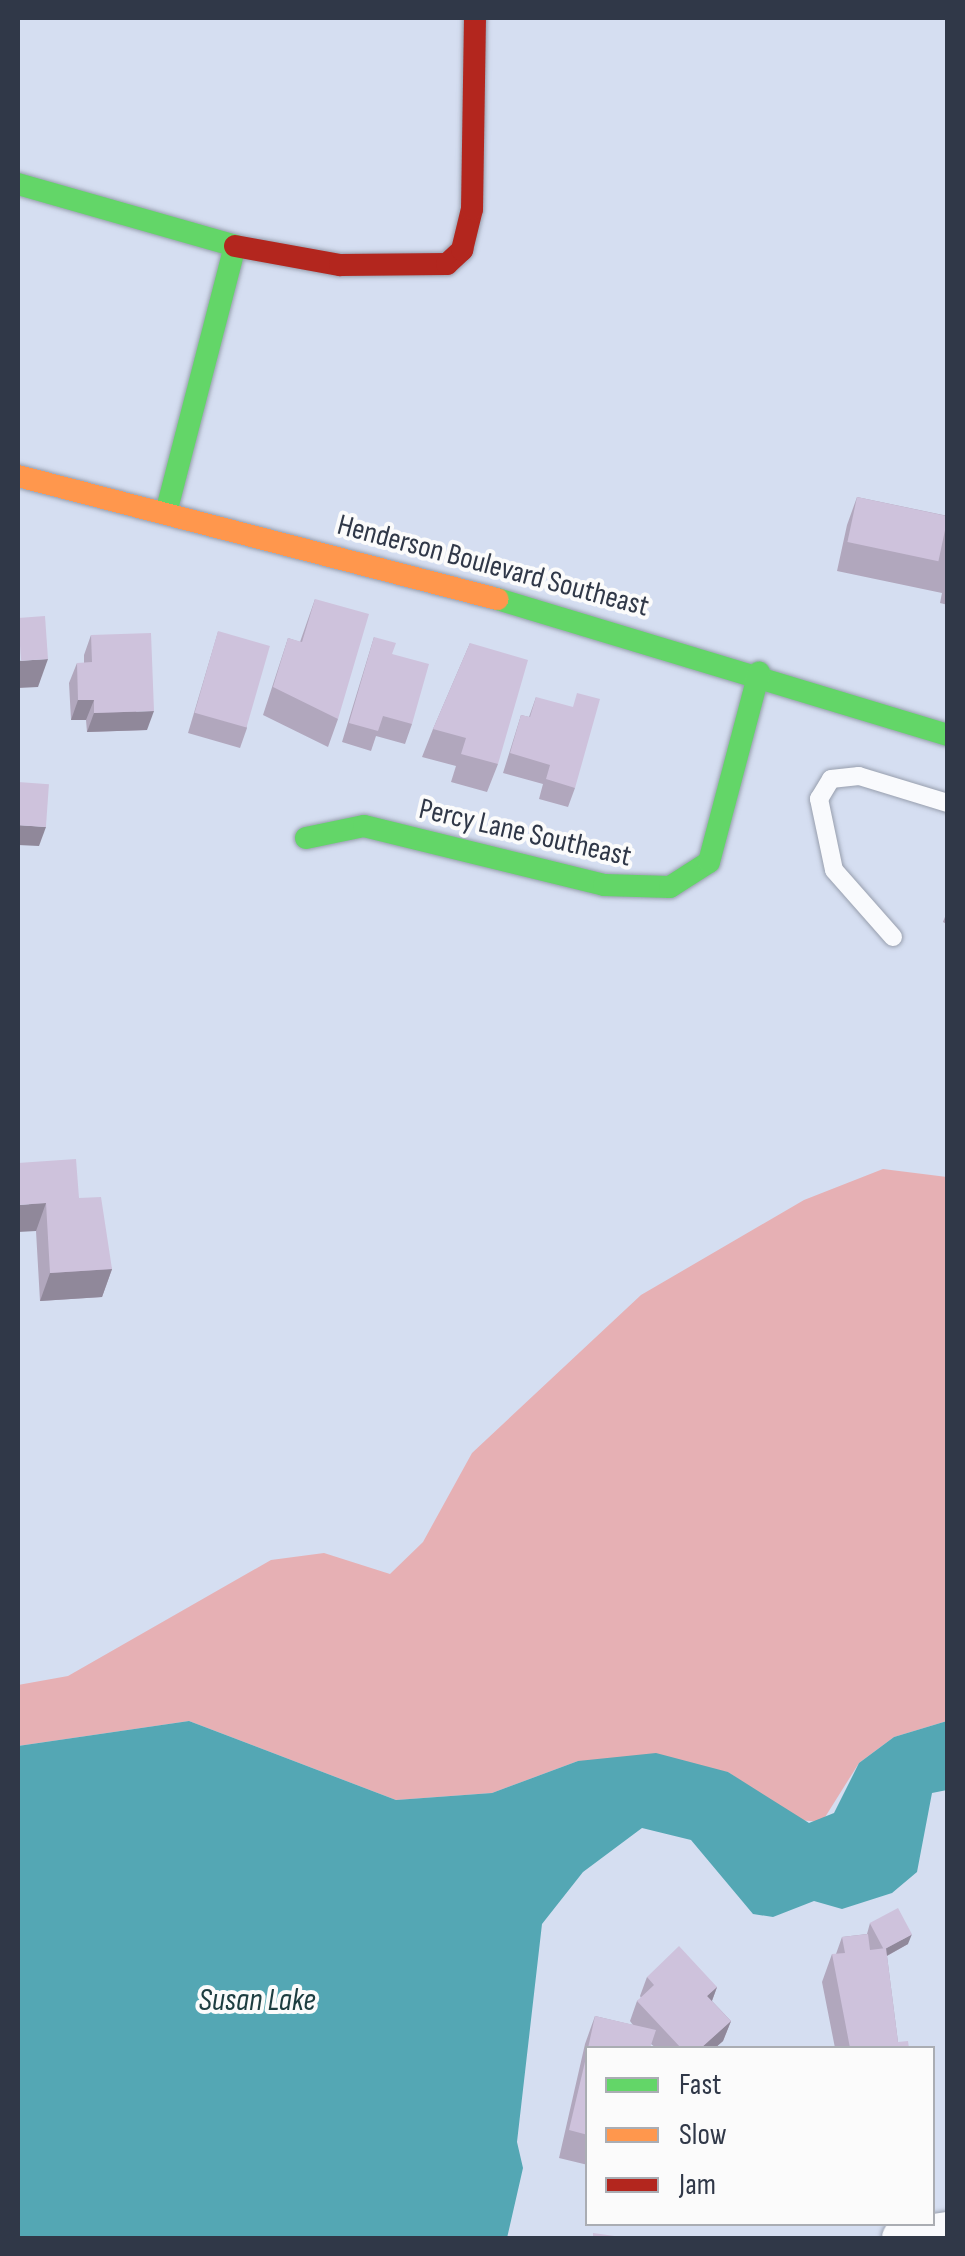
<!DOCTYPE html>
<style>
body{margin:0}
#map{position:relative;width:965px;height:2256px;overflow:hidden;background:#d5def1;font-family:"Sofia Sans Condensed",sans-serif}
div>[style]{position:absolute}
.green>*{inset:0;background:#e6b0b4}
.water>*{inset:0;background:#54a7b4}
.roads{filter:drop-shadow(0 0 2px #979ead) drop-shadow(0 0 2px #979ead)}
.lane>*{height:18px;margin:-9px;padding:0 9px;transform-origin:9px;border-radius:9px;background:#f9fafd}
.street>*{height:38px;margin:-19px;padding:0 19px;transform-origin:19px;border-radius:19px;background:#f9fafd}
.fast>*{height:22px;margin:-11px;padding:0 11px;transform-origin:11px;border-radius:11px;background:#63d668}
.slow>*{height:22px;margin:-11px;padding:0 11px;transform-origin:11px;border-radius:11px;background:#ff974d}
.jam>*{height:22px;margin:-11px;padding:0 11px;transform-origin:11px;border-radius:11px;background:#b3261e}
.wall>*{inset:0;background:#b1a7bd}
.shaded-wall>*{inset:0;background:#90889a}
.building>*{inset:0;background:#cec2dc;transform-origin:0 0}
span{translate:-50% -50%;white-space:nowrap;text-align:center;line-height:1.15;-webkit-text-stroke:8px #fbfbfb;paint-order:stroke}
.street-label{font-size:30px;color:#303848}
.water-label{font-size:32px;color:#1d3d40;font-style:italic}
.frame{position:absolute;inset:0;border:20px solid #303848;pointer-events:none}
.legend{position:absolute;left:585px;top:2046px;width:350px;height:180px;box-sizing:border-box;background:#fbfbfb;border:2px solid #aaadb3;margin:0;padding:12px 18px;list-style:none;font-size:30px;color:#303848}
.legend li{display:flex;align-items:center;gap:20px;height:50px}
.legend b{width:50px;border:2px solid #aaadb3}
</style>
<div id="map">
<div class="green">
<div style="clip-path:polygon(883px 1169px,947px 1177px,947px 1721px,894px 1737px,859px 1763px,822px 1822px,798px 1820px,728px 1772px,578px 1761px,492px 1793px,396px 1800px,189px 1721px,18px 1746px,18px 1685px,68px 1676px,271px 1560px,324px 1553px,390px 1574px,423px 1542px,472px 1453px,641px 1295px,804px 1200px)"></div>
</div>
<div class="water">
<div style="clip-path:polygon(189px 1721px,396px 1800px,492px 1793px,578px 1761px,656px 1753px,728px 1772px,809px 1823px,834px 1813px,859px 1763px,894px 1737px,947px 1721px,947px 1790px,932px 1793px,917px 1872px,892px 1893px,842px 1909px,814px 1901px,773px 1917px,753px 1914px,691px 1840px,642px 1828px,583px 1872px,542px 1924px,517px 2142px,523px 2168px,507px 2238px,18px 2238px,18px 1746px)"></div>
</div>
<div class="roads">
<div class="lane">
<div style="left:893px;top:937px;width:89px;rotate:-131.4deg"></div>
<div style="left:834px;top:870px;width:73px;rotate:-101.9deg"></div>
<div style="left:819px;top:799px;width:23px;rotate:-59deg"></div>
<div style="left:831px;top:779px;width:28px;rotate:-6deg"></div>
<div style="left:859px;top:776px;width:93px;rotate:16.9deg"></div>
</div>
<div class="street">
<div style="left:901px;top:2238px;width:48px;rotate:-8.5deg"></div>
</div>
<div class="fast">
<div style="left:18px;top:184px;width:226px;rotate:15.9deg"></div>
<div style="left:235px;top:246px;width:271px;rotate:104.5deg"></div>
<div style="left:497px;top:599px;width:471px;rotate:16.8deg"></div>
<div style="left:306px;top:838px;width:59px;rotate:-11.7deg"></div>
<div style="left:364px;top:826px;width:247px;rotate:13.8deg"></div>
<div style="left:604px;top:885px;width:66px;rotate:1.7deg"></div>
<div style="left:670px;top:887px;width:46px;rotate:-32.7deg"></div>
<div style="left:709px;top:862px;width:196px;rotate:-75.2deg"></div>
</div>
<div class="slow">
<div style="left:18px;top:476px;width:495px;rotate:14.4deg"></div>
</div>
<div class="jam">
<div style="left:235px;top:246px;width:107px;rotate:10.3deg"></div>
<div style="left:340px;top:265px;width:107px;rotate:-0.5deg"></div>
<div style="left:447px;top:264px;width:21px;rotate:-43deg"></div>
<div style="left:462px;top:250px;width:42px;rotate:-76.3deg"></div>
<div style="left:472px;top:209px;width:191px;rotate:-89.1deg"></div>
</div>
</div>
<div class="wall">
<div style="clip-path:polygon(857px 497px,948px 516px,948px 605px,940px 603px,942px 593px,837px 571px,847px 525px)"></div>
<div style="clip-path:polygon(315px 599px,338px 719px,328px 747px,263px 715px,288px 638px,300px 642px)"></div>
<div style="clip-path:polygon(218px 632px,247px 728px,240px 748px,188px 733px)"></div>
<div style="clip-path:polygon(91px 635px,147px 730px,87px 732px,86px 720px,71px 720px,69px 683px,77px 663px,84px 663px,84px 655px)"></div>
<div style="clip-path:polygon(374px 637px,392px 654px,412px 724px,405px 744px,376px 736px,371px 751px,342px 742px)"></div>
<div style="clip-path:polygon(470px 643px,498px 764px,487px 792px,451px 782px,456px 766px,422px 757px,433px 729px)"></div>
<div style="clip-path:polygon(536px 697px,575px 788px,568px 807px,539px 799px,543px 784px,503px 773px,521px 715px,529px 717px)"></div>
<div style="clip-path:polygon(948px 909px,948px 925px,943px 922px)"></div>
<div style="clip-path:polygon(18px 1163px,79px 1198px,112px 1269px,102px 1297px,40px 1301px,36px 1231px)"></div>
<div style="clip-path:polygon(870px 1923px,908px 1944px,887px 1956px,898px 2042px,909px 2048px,835px 2048px,822px 1982px,832px 1954px,836px 1954px,842px 1937px,867px 1934px)"></div>
<div style="clip-path:polygon(647px 1977px,717px 1987px,712px 2001px,731px 2021px,723px 2041px,715px 2048px,656px 2048px,651px 2044px,588px 2048px,588px 2165px,559px 2158px,585px 2044px,595px 2016px,633px 2025px,630px 2021px,637px 2001px,641px 1998px,640px 1996px)"></div>
</div>
<div class="shaded-wall">
<div style="clip-path:polygon(48px 659px,38px 687px,18px 688px,18px 661px)"></div>
<div style="clip-path:polygon(78px 700px,94px 700px,86px 720px,71px 720px)"></div>
<div style="clip-path:polygon(154px 711px,147px 730px,87px 732px,94px 713px)"></div>
<div style="clip-path:polygon(18px 825px,46px 827px,39px 846px,18px 845px)"></div>
<div style="clip-path:polygon(46px 1203px,36px 1231px,18px 1232px,18px 1205px)"></div>
<div style="clip-path:polygon(112px 1269px,102px 1297px,40px 1301px,50px 1273px)"></div>
<div style="clip-path:polygon(912px 1934px,908px 1944px,881px 1959px,885px 1949px)"></div>
<div style="clip-path:polygon(717px 1987px,710px 2006px,707px 1996px)"></div>
<div style="clip-path:polygon(731px 2021px,723px 2041px,715px 2048px,701px 2048px)"></div>
</div>
<div class="building">
<div style="left:857px;top:497px;width:93px;height:46px;rotate:12deg"></div>
<div style="clip-path:polygon(315px 599px,369px 614px,338px 719px,273px 687px,288px 638px,302px 642px)"></div>
<div style="left:45px;top:616px;width:43px;height:27px;rotate:86deg"></div>
<div style="left:218px;top:631px;width:54px;height:85px;rotate:16deg"></div>
<div style="clip-path:polygon(151px 633px,154px 711px,94px 713px,94px 700px,78px 700px,77px 663px,92px 662px,91px 635px)"></div>
<div style="clip-path:polygon(374px 637px,396px 643px,392px 654px,429px 664px,412px 724px,383px 716px,378px 731px,349px 723px)"></div>
<div style="clip-path:polygon(470px 643px,528px 660px,498px 764px,461px 754px,466px 738px,433px 729px)"></div>
<div style="clip-path:polygon(577px 693px,600px 699px,575px 788px,546px 779px,550px 765px,510px 753px,521px 715px,530px 717px,536px 697px,573px 707px)"></div>
<div style="left:18px;top:782px;width:31px;height:43px;rotate:4deg"></div>
<div style="clip-path:polygon(76px 1159px,79px 1198px,101px 1197px,112px 1269px,50px 1273px,46px 1203px,18px 1205px,18px 1163px)"></div>
<div style="left:898px;top:1908px;width:30px;height:32px;rotate:62deg"></div>
<div style="clip-path:polygon(868px 1934px,870px 1950px,886px 1948px,898px 2042px,908px 2041px,909px 2048px,850px 2048px,832px 1954px,845px 1953px,842px 1937px)"></div>
<div style="clip-path:polygon(679px 1946px,717px 1987px,707px 1996px,731px 2021px,701px 2048px,681px 2048px,637px 2001px,654px 1985px,647px 1977px)"></div>
<div style="clip-path:polygon(595px 2016px,656px 2030px,650px 2048px,588px 2048px)"></div>
<div style="clip-path:polygon(588px 2049px,588px 2135px,569px 2130px)"></div>
<div style="clip-path:polygon(593px 2233px,629px 2238px,593px 2238px)"></div>
</div>
<div class="street-label">
<span style="left:493px;top:566px;rotate:15deg">Henderson Boulevard Southeast</span>
<span style="left:525px;top:833px;rotate:13deg">Percy Lane Southeast</span>
</div>
<div class="water-label">
<span style="left:257px;top:2001px">Susan Lake</span>
</div>
<div class="frame"></div>
<ul class="legend">
<li><b style="height:12px;background:#63d668"></b>Fast</li>
<li><b style="height:12px;background:#ff974d"></b>Slow</li>
<li><b style="height:12px;background:#b3261e"></b>Jam</li>
</ul>
</div>
